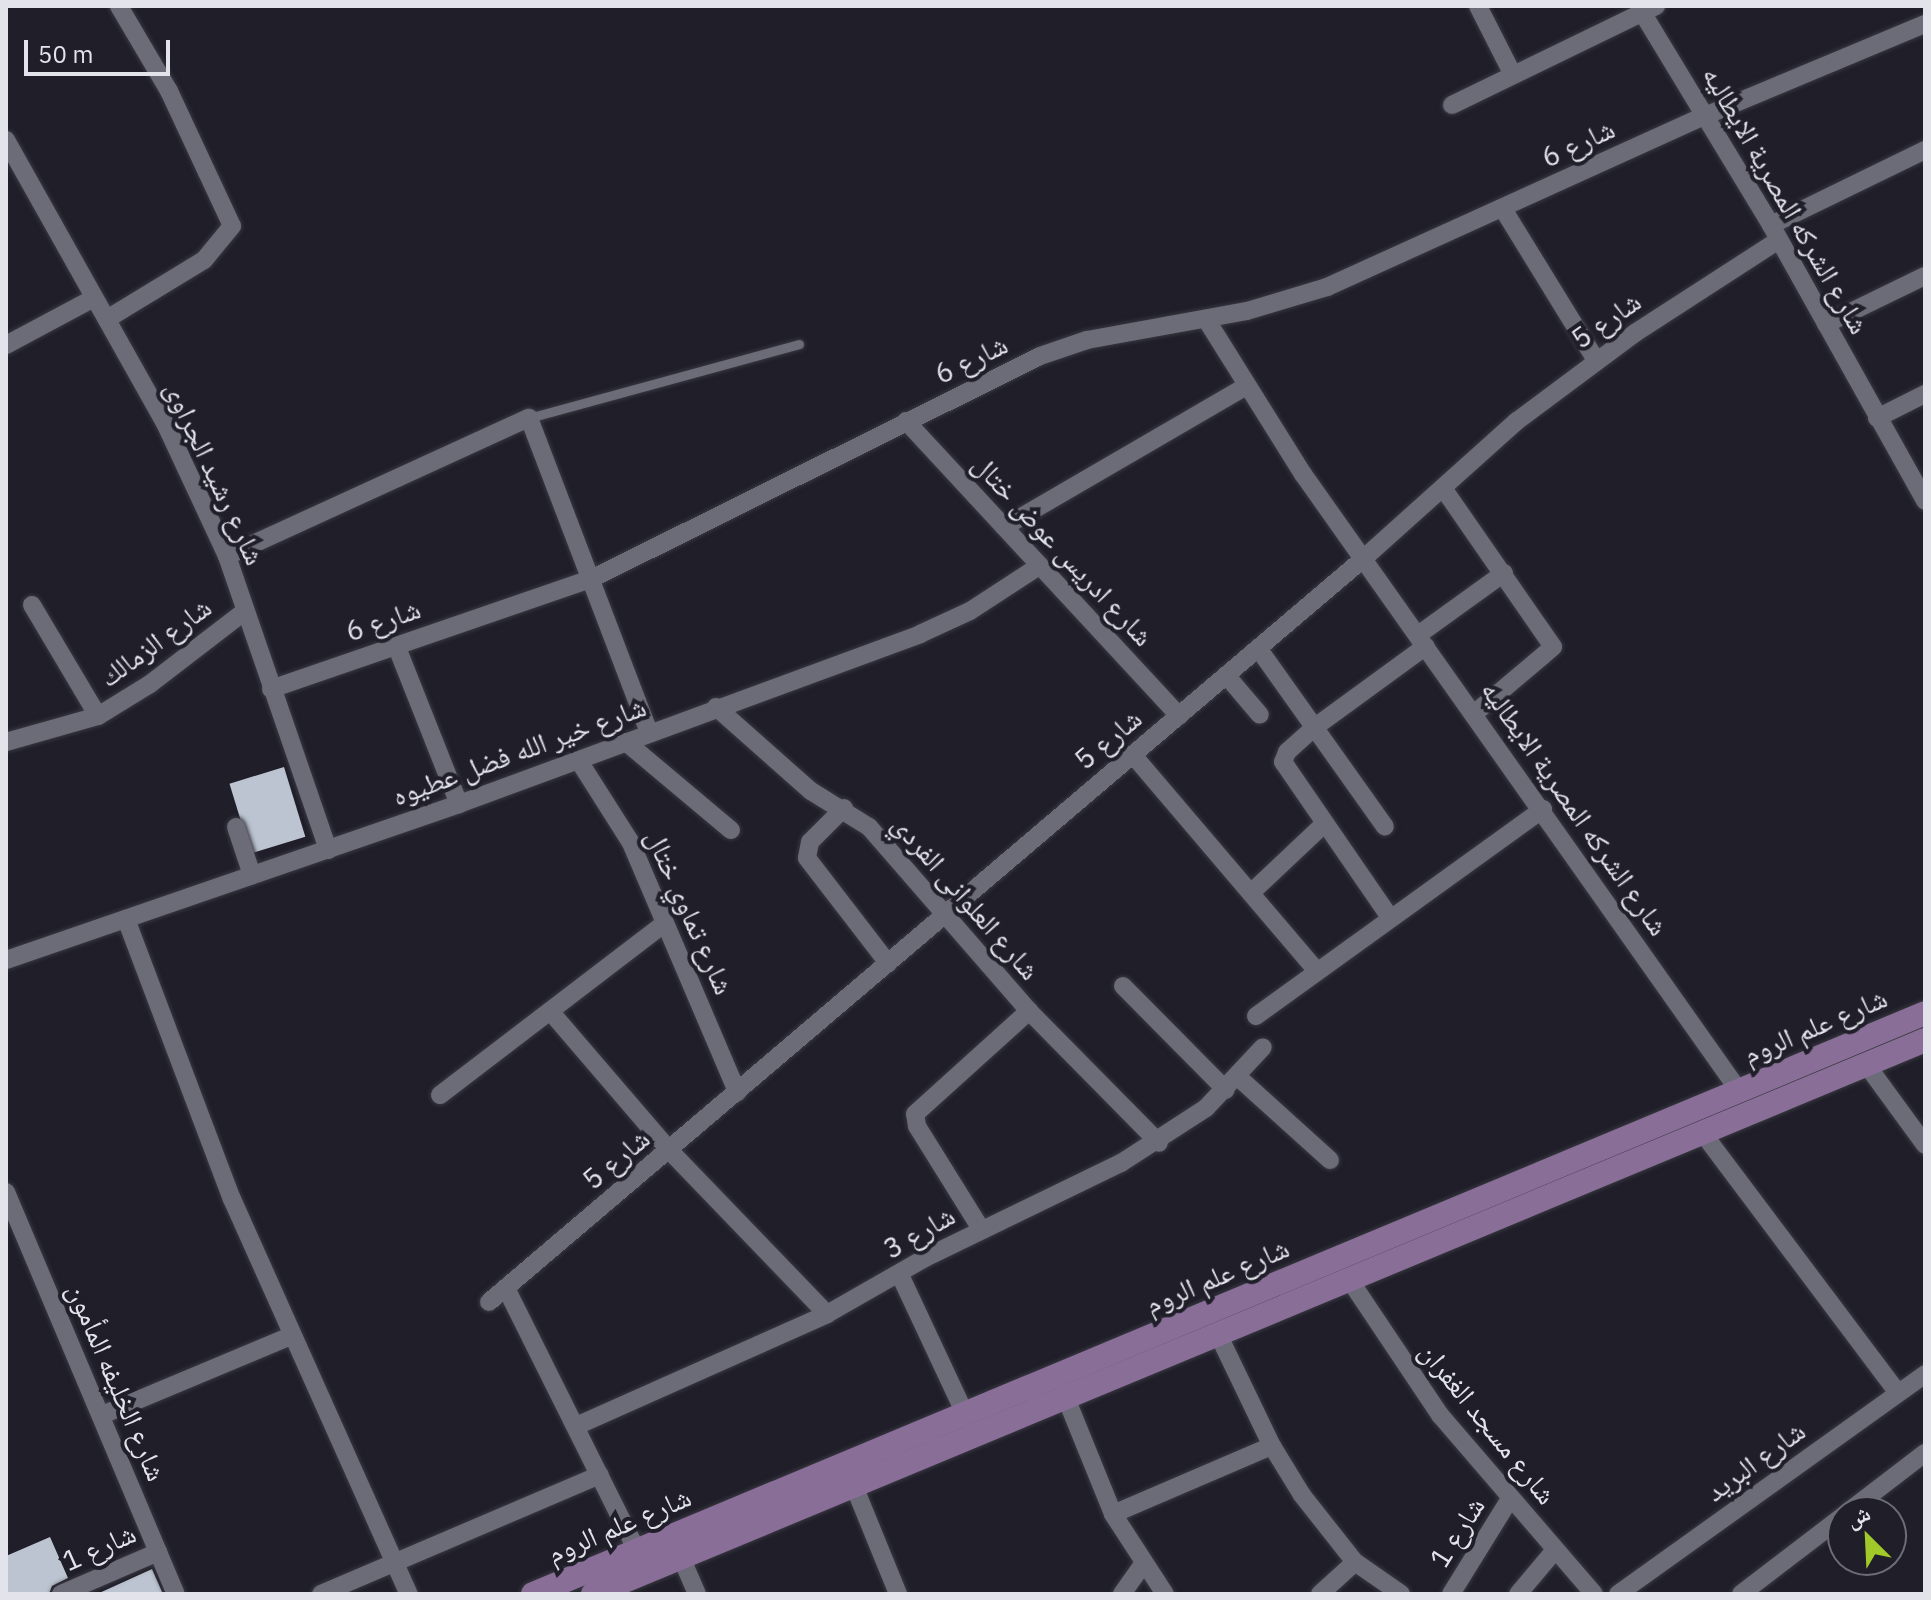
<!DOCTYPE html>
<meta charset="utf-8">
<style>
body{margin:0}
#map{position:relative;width:1931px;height:1600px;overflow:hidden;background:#1f1e29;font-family:"IBM Plex Sans","Noto Naskh Arabic",sans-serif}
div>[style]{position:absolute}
.building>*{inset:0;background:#bbc4d0;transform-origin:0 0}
.roads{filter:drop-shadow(0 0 2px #393841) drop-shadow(0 0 2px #393841)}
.lane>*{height:9px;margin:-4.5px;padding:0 4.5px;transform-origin:4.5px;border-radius:4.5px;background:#6c6c79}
.street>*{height:18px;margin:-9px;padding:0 9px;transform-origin:9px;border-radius:9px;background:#6c6c79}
.secondary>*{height:24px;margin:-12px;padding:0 12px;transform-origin:12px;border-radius:12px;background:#896f98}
span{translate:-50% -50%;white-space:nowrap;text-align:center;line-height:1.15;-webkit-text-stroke:8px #1f1e29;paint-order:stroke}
.street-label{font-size:28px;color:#e3e3eb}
.frame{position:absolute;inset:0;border:8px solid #e3e3eb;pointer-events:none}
.north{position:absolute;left:1827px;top:1496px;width:80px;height:80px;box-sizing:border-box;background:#1f1e29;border:2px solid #6d6d77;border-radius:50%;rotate:336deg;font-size:22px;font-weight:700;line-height:32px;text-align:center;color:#e3e3eb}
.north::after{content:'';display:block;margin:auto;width:28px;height:36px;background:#a1c929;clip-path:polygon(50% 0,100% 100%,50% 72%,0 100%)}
.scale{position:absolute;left:24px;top:40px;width:146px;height:36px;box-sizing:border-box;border:4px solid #e3e3eb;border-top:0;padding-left:10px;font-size:24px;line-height:28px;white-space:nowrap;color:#e3e3eb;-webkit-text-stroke:6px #1f1e29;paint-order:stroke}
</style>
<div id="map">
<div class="building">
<div style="left:284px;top:767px;width:73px;height:57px;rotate:73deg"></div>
<div style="clip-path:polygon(50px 1537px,68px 1578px,52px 1586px,49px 1594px,6px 1594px,6px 1556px)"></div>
<div style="clip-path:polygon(152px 1569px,163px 1594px,97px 1594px)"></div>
</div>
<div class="roads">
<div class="lane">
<div style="left:529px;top:418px;width:280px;rotate:-15.3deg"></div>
</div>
<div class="street">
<div style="left:1478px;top:6px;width:77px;rotate:63.1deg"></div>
<div style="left:1642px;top:12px;width:249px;rotate:58.8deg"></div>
<div style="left:1771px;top:225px;width:316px;rotate:60.8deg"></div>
<div style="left:1452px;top:105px;width:227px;rotate:-25.9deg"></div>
<div style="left:6px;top:140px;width:325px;rotate:60.7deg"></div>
<div style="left:165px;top:423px;width:147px;rotate:65deg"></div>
<div style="left:227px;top:556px;width:311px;rotate:71deg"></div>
<div style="left:1503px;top:209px;width:177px;rotate:58.4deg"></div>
<div style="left:1771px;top:225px;width:171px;rotate:-26deg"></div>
<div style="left:107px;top:319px;width:114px;rotate:-31.3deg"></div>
<div style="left:204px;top:260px;width:44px;rotate:-50.5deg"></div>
<div style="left:232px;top:226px;width:149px;rotate:-115deg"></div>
<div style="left:169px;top:91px;width:99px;rotate:-120.5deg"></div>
<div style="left:1206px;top:319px;width:183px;rotate:58deg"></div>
<div style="left:1303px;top:474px;width:756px;rotate:54.75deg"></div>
<div style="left:1826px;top:324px;width:110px;rotate:-25.9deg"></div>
<div style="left:6px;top:345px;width:100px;rotate:-28.1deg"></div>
<div style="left:1877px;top:418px;width:54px;rotate:-26.6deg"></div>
<div style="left:906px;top:421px;width:402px;rotate:47.2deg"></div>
<div style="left:1443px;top:488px;width:193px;rotate:55.3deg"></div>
<div style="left:1553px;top:647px;width:102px;rotate:139.8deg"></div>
<div style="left:1004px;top:527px;width:280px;rotate:-30.2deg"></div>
<div style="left:227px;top:556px;width:332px;rotate:-24.6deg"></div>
<div style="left:529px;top:418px;width:337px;rotate:69.1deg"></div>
<div style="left:32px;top:605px;width:129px;rotate:59.3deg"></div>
<div style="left:1418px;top:635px;width:106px;rotate:-35.8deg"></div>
<div style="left:396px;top:645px;width:171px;rotate:68.4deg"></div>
<div style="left:1258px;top:648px;width:219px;rotate:54.6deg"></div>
<div style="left:1226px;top:675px;width:52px;rotate:49.6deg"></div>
<div style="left:271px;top:689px;width:338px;rotate:-19deg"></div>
<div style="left:591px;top:579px;width:501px;rotate:-26.41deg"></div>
<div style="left:1040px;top:356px;width:50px;rotate:-18.8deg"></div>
<div style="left:1087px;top:340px;width:163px;rotate:-10.3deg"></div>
<div style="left:1247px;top:311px;width:84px;rotate:-16.7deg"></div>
<div style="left:1327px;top:287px;width:417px;rotate:-24.4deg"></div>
<div style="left:1707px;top:115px;width:236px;rotate:-22.7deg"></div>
<div style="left:716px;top:707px;width:127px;rotate:41.5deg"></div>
<div style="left:811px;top:791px;width:68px;rotate:31.8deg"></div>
<div style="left:869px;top:827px;width:244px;rotate:49deg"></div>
<div style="left:1029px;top:1011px;width:185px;rotate:45.4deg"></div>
<div style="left:6px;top:742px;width:96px;rotate:-15.8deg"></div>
<div style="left:98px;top:716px;width:61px;rotate:-31.6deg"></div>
<div style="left:150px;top:684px;width:118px;rotate:-37.5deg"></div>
<div style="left:626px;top:742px;width:137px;rotate:40deg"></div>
<div style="left:1133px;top:755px;width:282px;rotate:49.6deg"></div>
<div style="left:579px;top:761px;width:97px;rotate:57.6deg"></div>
<div style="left:631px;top:843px;width:271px;rotate:66.9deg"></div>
<div style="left:844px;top:808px;width:48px;rotate:135deg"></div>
<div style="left:810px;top:842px;width:16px;rotate:101deg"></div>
<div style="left:807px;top:858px;width:133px;rotate:52.4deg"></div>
<div style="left:236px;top:827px;width:51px;rotate:71.6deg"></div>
<div style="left:1253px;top:891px;width:98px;rotate:-43.3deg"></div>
<div style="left:1389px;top:916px;width:187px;rotate:-124.5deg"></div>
<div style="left:1283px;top:762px;width:11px;rotate:-68deg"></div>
<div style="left:1287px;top:752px;width:38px;rotate:-42deg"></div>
<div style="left:1315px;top:727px;width:137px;rotate:-36.1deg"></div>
<div style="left:126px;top:919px;width:299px;rotate:69.3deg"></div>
<div style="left:232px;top:1199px;width:433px;rotate:65.9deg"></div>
<div style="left:6px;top:960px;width:479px;rotate:-19deg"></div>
<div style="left:459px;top:804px;width:491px;rotate:-20.2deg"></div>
<div style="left:920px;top:634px;width:55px;rotate:-24.7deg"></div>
<div style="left:970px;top:611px;width:82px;rotate:-33.1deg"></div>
<div style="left:1123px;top:986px;width:146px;rotate:45.3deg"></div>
<div style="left:550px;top:1011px;width:184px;rotate:49.4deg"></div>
<div style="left:670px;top:1151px;width:226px;rotate:46.1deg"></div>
<div style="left:1256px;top:1016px;width:354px;rotate:-35.8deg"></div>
<div style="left:1866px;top:1064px;width:100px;rotate:53.9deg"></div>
<div style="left:1238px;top:1077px;width:124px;rotate:42.1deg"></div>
<div style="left:440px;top:1095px;width:283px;rotate:-37.4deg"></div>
<div style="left:1702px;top:1132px;width:326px;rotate:53.1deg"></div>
<div style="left:6px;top:1192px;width:436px;rotate:67.1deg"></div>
<div style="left:981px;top:1229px;width:121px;rotate:-121.9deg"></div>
<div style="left:917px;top:1126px;width:12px;rotate:-99deg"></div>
<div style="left:915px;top:1114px;width:154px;rotate:-42.1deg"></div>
<div style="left:900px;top:1275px;width:153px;rotate:64.9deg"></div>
<div style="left:1349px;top:1279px;width:164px;rotate:56.2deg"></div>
<div style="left:1440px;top:1415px;width:236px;rotate:49.3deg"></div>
<div style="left:506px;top:1288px;width:294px;rotate:63.5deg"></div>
<div style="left:489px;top:1302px;width:1147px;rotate:-40.37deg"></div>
<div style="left:1363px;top:559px;width:207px;rotate:-41.9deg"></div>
<div style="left:1517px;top:421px;width:147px;rotate:-36.7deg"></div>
<div style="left:1635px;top:333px;width:171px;rotate:-32.9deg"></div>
<div style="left:1218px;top:1334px;width:124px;rotate:64.3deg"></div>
<div style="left:1272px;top:1446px;width:57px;rotate:58.5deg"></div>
<div style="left:1302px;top:1495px;width:85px;rotate:51.7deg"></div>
<div style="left:1355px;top:1562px;width:56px;rotate:34.8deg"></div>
<div style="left:1066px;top:1398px;width:125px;rotate:67.9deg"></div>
<div style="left:1113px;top:1514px;width:95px;rotate:57deg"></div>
<div style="left:102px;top:1415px;width:205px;rotate:-22.7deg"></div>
<div style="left:576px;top:1426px;width:275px;rotate:-24deg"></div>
<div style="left:827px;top:1314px;width:113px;rotate:-29.7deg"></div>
<div style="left:925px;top:1258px;width:218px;rotate:-25.9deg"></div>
<div style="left:1121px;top:1163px;width:101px;rotate:-32.9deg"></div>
<div style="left:1206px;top:1108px;width:83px;rotate:-46.9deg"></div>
<div style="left:854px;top:1486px;width:117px;rotate:67.8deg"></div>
<div style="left:1848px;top:1512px;width:97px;rotate:-37.5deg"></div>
<div style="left:1113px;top:1514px;width:173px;rotate:-23.2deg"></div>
<div style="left:681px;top:1557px;width:40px;rotate:66.6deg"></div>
<div style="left:61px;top:1594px;width:106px;rotate:-23.4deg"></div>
<div style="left:321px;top:1594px;width:303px;rotate:-23.1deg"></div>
<div style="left:1122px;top:1594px;width:35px;rotate:-55deg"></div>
<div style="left:1320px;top:1594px;width:47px;rotate:-42.4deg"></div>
<div style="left:1451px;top:1594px;width:112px;rotate:-58.2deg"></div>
<div style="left:1518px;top:1594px;width:57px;rotate:-49.9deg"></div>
<div style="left:1618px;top:1594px;width:378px;rotate:-35.6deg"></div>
<div style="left:1741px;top:1594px;width:128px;rotate:-37.4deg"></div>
</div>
<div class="secondary">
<div style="left:533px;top:1594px;width:1508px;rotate:-22.65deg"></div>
<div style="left:593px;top:1594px;width:1443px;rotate:-22.58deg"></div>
</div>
</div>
<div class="street-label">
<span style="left:1578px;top:143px;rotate:-25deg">شارع 6</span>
<span style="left:1786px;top:200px;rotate:60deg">شارع الشركه المصرية الايطاليه</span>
<span style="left:1606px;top:320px;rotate:-35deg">شارع 5</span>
<span style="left:971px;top:359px;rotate:-26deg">شارع 6</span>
<span style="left:215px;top:473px;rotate:65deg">شارع رشيد الجراوى</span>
<span style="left:1063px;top:550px;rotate:47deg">شارع ادريس عوض ختال</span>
<span style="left:383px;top:620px;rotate:-19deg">شارع 6</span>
<span style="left:155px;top:642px;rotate:-36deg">شارع الزمالك</span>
<span style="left:1108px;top:739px;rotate:-40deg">شارع 5</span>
<span style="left:519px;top:751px;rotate:-20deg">شارع خير الله فضل عطيوه</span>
<span style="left:1575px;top:808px;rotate:55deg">شارع الشركه المصرية الايطاليه</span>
<span style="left:966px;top:897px;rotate:49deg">شارع العلوانى الفردي</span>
<span style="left:690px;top:912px;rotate:66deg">شارع تماوي ختال</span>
<span style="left:1815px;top:1026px;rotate:-23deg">شارع علم الروم</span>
<span style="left:616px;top:1159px;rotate:-40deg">شارع 5</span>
<span style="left:919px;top:1232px;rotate:-30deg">شارع 3</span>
<span style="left:1217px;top:1276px;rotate:-23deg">شارع علم الروم</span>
<span style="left:117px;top:1382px;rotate:67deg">شارع الخليفه المأمون</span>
<span style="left:1488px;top:1423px;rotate:51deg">شارع مسجد الغفران</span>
<span style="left:1755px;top:1461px;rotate:-36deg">شارع البريد</span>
<span style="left:619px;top:1525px;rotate:-23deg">شارع علم الروم</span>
<span style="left:1457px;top:1532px;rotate:-58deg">شارع 1</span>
<span style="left:99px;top:1547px;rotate:-24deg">شارع 1</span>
</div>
<div class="frame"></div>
<div class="north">ش</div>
<div class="scale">50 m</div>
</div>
